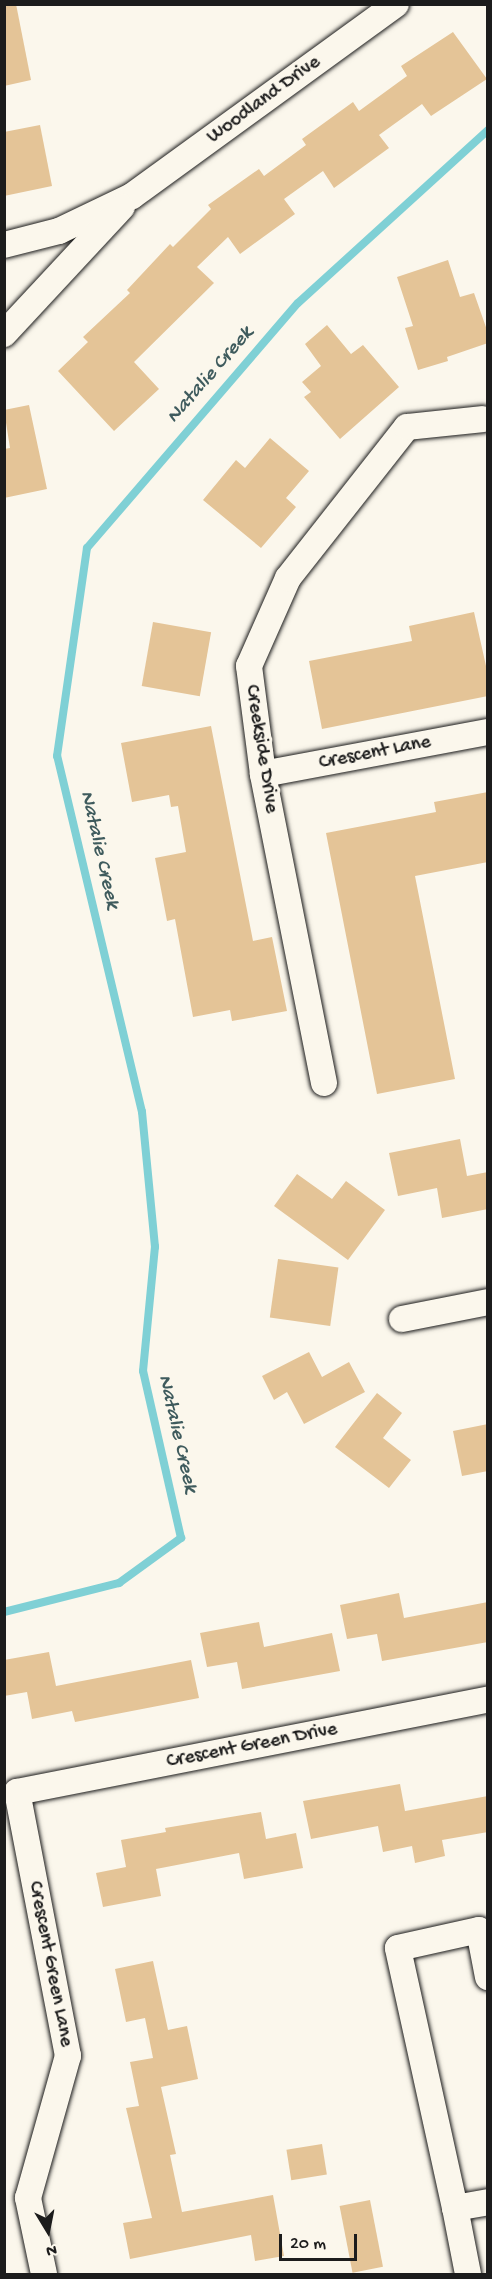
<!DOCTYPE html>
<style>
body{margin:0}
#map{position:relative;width:492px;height:2279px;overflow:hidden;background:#fbf7ec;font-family:"Gochi Hand",sans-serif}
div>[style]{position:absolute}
.stream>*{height:8px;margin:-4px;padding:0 4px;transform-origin:4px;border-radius:4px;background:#7fd0d5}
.building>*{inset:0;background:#e4c497;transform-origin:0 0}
.roads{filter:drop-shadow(0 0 2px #1c1c1c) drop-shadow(0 0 2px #1c1c1c)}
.minor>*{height:26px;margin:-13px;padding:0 13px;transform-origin:13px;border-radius:13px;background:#fbf7ec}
span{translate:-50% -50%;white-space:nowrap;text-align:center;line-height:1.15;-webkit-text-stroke:6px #fbf7ec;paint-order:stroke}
.street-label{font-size:20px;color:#1c1c1c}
.water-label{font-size:21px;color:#3f5b5d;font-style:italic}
.frame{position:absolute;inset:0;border:6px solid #1c1c1c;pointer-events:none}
.north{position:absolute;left:18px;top:2201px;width:60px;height:60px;-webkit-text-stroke:4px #fbf7ec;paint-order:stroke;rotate:170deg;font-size:16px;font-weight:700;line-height:24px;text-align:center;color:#1c1c1c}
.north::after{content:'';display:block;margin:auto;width:21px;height:27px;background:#1c1c1c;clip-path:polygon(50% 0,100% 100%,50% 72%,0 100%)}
.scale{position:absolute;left:279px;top:2234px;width:78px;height:27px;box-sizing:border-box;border:3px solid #1c1c1c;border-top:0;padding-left:8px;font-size:18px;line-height:21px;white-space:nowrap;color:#1c1c1c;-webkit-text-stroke:4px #fbf7ec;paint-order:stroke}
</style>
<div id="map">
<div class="stream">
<div style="left:4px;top:1612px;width:119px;rotate:-14.2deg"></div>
<div style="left:119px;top:1583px;width:77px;rotate:-36deg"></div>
<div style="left:181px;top:1538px;width:171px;rotate:-102.8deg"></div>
<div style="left:143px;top:1371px;width:125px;rotate:-84.5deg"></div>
<div style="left:155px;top:1247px;width:136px;rotate:-95.5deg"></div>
<div style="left:142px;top:1112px;width:366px;rotate:-103.4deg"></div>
<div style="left:57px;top:756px;width:210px;rotate:-81.8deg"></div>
<div style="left:87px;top:548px;width:323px;rotate:-49.3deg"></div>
<div style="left:298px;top:303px;width:257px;rotate:-42.3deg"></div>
</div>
<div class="building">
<div style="clip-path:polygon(4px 4px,16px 4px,31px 80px,4px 86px)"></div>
<div style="clip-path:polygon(453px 32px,487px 79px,431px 116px,422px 104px,379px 135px,389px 148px,334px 188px,323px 171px,284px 199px,295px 214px,240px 254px,228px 237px,197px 267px,214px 283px,134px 362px,159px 389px,114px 431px,58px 371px,88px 342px,83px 337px,130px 293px,127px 290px,170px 244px,173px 247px,211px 209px,208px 205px,259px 169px,264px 176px,306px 145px,302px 139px,353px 102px,359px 111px,407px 76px,401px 66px)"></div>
<div style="clip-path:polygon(40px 125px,52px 186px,4px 196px,4px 132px)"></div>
<div style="clip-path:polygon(448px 260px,460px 297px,474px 293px,488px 333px,488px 343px,447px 357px,448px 361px,418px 370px,405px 328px,413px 326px,397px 277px)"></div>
<div style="clip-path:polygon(327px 325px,351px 354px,363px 345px,399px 387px,340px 439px,304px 397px,311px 392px,302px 382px,321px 366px,305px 344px)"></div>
<div style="clip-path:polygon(29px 405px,47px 489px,4px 498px,4px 449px,10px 448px,4px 410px)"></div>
<div style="clip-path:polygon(270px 438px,309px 471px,286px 498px,296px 507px,261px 548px,203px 500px,236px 460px,245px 468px)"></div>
<div style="clip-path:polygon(474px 612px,488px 675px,488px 696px,322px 729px,309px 661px,412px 641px,409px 626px)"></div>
<div style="left:153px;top:622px;width:59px;height:65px;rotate:10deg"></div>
<div style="clip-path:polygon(211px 726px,253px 941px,272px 937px,287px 1011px,232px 1021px,230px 1010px,193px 1017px,175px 919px,167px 921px,155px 858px,186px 852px,178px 806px,171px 807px,169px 795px,132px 802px,121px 743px)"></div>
<div style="clip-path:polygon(488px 792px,488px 862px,415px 876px,455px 1079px,377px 1094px,326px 833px,436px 812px,434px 802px)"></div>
<div style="clip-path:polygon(460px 1139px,467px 1176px,488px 1172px,488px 1209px,442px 1218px,437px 1188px,398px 1196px,389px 1153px)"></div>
<div style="clip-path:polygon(297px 1174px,332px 1199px,346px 1181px,385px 1210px,348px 1260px,274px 1206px)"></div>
<div style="left:278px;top:1259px;width:61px;height:59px;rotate:8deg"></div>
<div style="clip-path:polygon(309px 1352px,322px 1377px,349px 1362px,365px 1392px,304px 1424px,287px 1392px,274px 1400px,262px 1376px)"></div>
<div style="clip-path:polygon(377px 1393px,402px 1413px,383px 1438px,411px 1460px,389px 1488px,335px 1447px)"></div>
<div style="clip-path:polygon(488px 1424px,488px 1471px,462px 1476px,453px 1431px)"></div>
<div style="clip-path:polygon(399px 1593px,404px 1618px,488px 1602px,488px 1642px,382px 1661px,377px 1634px,347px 1639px,340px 1605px)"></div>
<div style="clip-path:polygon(259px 1622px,264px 1647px,332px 1633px,340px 1671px,242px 1689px,237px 1662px,207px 1667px,200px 1633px)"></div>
<div style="clip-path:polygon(49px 1652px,56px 1686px,191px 1660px,199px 1698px,75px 1722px,72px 1711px,32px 1719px,27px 1692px,4px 1696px,4px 1660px)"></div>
<div style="clip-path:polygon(400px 1784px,405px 1811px,488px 1796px,488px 1832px,442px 1840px,445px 1856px,415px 1863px,412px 1846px,383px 1852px,378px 1826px,311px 1839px,303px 1801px)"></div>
<div style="clip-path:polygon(261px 1812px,266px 1839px,296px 1833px,303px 1868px,244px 1879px,239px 1853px,156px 1869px,161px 1896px,103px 1907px,96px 1873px,126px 1867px,121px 1840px,166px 1832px,165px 1828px)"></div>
<div style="clip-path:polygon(153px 1961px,168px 2030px,187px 2026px,198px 2079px,161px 2087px,176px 2154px,170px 2155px,182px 2212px,273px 2195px,284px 2256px,255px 2261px,251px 2235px,130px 2259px,123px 2223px,152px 2218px,126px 2108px,139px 2106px,130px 2062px,153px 2058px,145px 2018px,126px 2022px,115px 1969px)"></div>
<div style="left:322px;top:2144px;width:31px;height:36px;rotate:81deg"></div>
<div style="left:370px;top:2200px;width:68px;height:31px;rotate:79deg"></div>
</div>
<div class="roads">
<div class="minor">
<div style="left:4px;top:245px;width:57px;rotate:-14.3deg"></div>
<div style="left:59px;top:231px;width:81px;rotate:-25.6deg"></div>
<div style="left:132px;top:196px;width:326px;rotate:-36deg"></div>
<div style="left:4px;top:334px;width:173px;rotate:-47.1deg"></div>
<div style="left:263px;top:774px;width:229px;rotate:-10.6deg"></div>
<div style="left:324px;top:1083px;width:315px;rotate:-101.2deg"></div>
<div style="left:263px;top:774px;width:109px;rotate:-97.4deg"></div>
<div style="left:249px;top:666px;width:96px;rotate:-66.1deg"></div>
<div style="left:288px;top:578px;width:192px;rotate:-51.8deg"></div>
<div style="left:407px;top:427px;width:76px;rotate:-6deg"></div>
<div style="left:402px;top:1319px;width:88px;rotate:-11.2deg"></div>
<div style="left:455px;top:2208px;width:266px;rotate:-102.4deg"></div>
<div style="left:398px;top:1948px;width:83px;rotate:-12.5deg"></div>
<div style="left:479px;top:1930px;width:48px;rotate:79.2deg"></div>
<div style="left:44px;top:2274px;width:78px;rotate:-101.9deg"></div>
<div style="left:28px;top:2198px;width:148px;rotate:-74.3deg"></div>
<div style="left:68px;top:2056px;width:269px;rotate:-100.9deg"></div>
<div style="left:17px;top:1792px;width:480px;rotate:-11.1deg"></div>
<div style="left:468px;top:2274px;width:67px;rotate:-101.1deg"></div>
<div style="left:455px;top:2208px;width:34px;rotate:-10deg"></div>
</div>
</div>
<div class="street-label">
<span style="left:264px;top:100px;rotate:-36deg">Woodland Drive</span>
<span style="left:261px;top:749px;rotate:81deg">Creekside Drive</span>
<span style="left:375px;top:753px;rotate:-11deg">Crescent Lane</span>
<span style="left:252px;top:1746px;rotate:-11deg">Crescent Green Drive</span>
<span style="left:50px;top:1964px;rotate:79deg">Crescent Green Lane</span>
</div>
<div class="water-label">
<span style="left:211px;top:376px;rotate:-49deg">Natalie Creek</span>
<span style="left:98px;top:850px;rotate:77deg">Natalie Creek</span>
<span style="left:176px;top:1434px;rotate:77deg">Natalie Creek</span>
</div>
<div class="frame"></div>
<div class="north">N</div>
<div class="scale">20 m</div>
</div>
